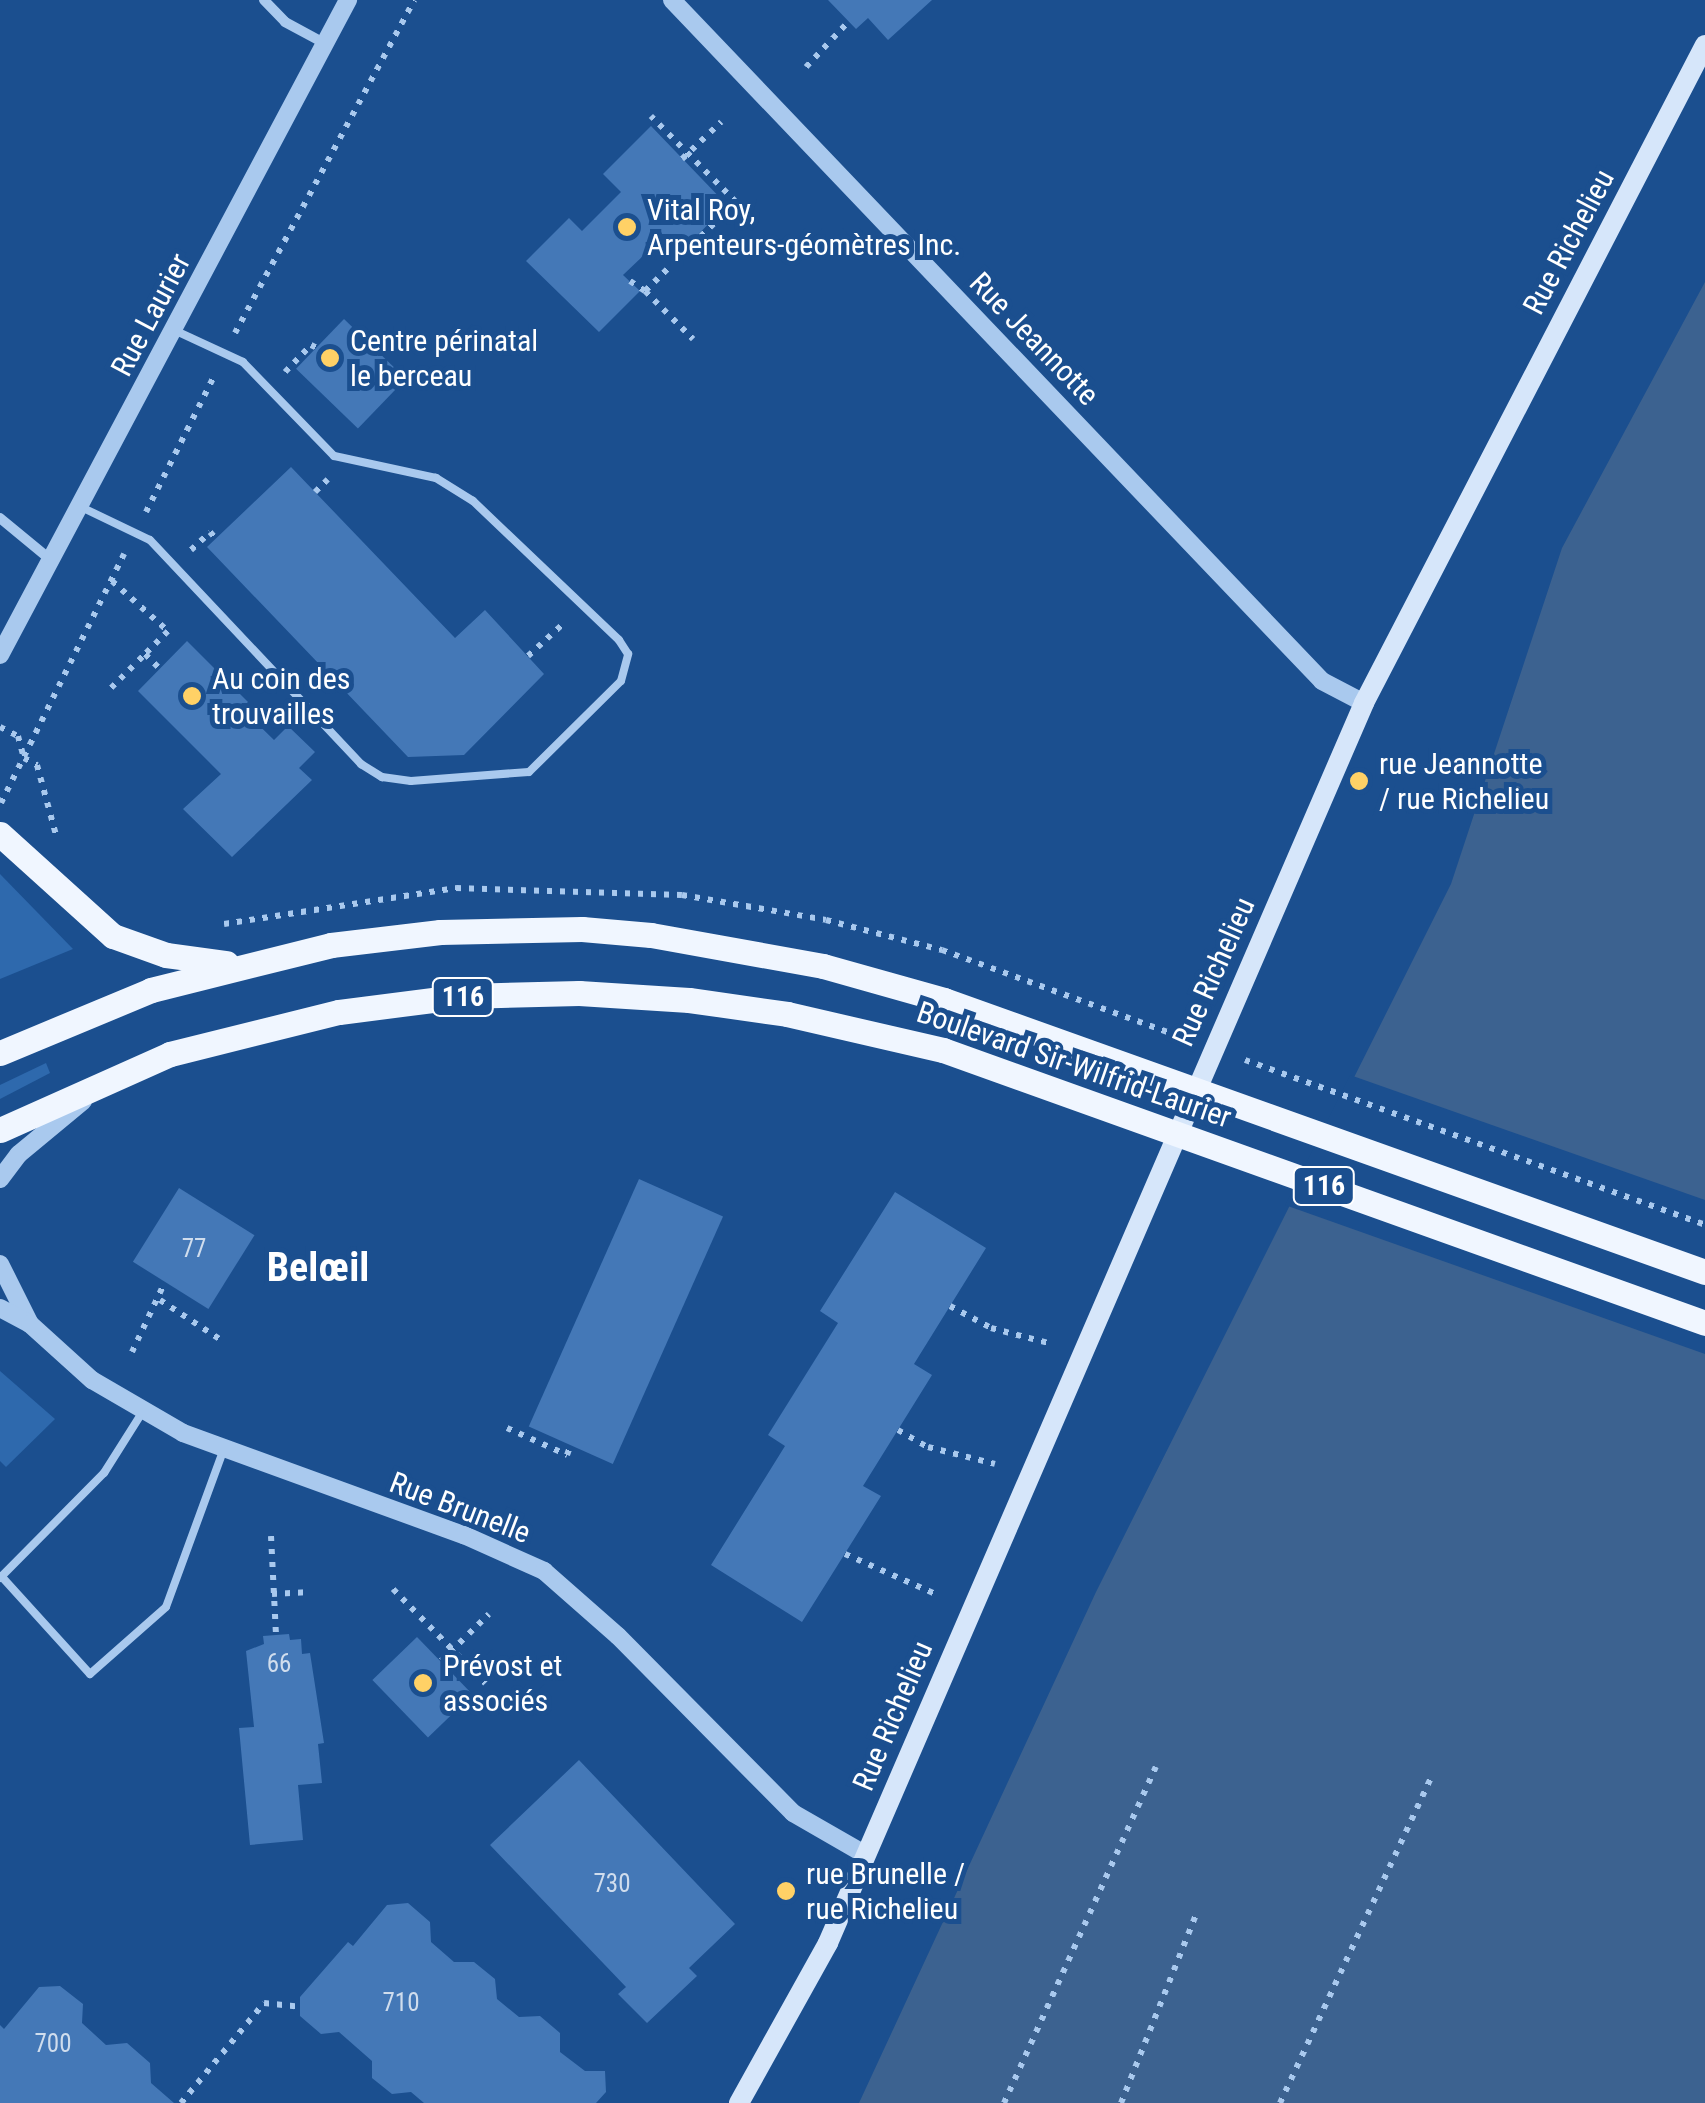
<!DOCTYPE html>
<meta charset="utf-8">
<style>
body{margin:0}
#map{position:relative;width:1705px;height:2103px;overflow:hidden;background:#1b4f8f;font-family:"Roboto Condensed",sans-serif}
div>[style]{position:absolute}
.green>*{inset:0;background:#2e69ad}
.water>*{inset:0;background:#3c6290}
.pier>*{inset:0;background:#1b4f8f}
.building>*{inset:0;background:#4478b7;transform-origin:0 0}
.path>*{height:6px;margin-top:-3px;transform-origin:0;background:repeating-linear-gradient(90deg,#a9c9ee 0 5px,transparent 0 13px)}
.service>*{height:8px;margin:-4px;padding:0 4px;transform-origin:4px;border-radius:4px;background:#a9c9ee}
.minor>*{height:10px;margin:-5px;padding:0 5px;transform-origin:5px;border-radius:5px;background:#a9c9ee}
.tertiary>*{height:18px;margin:-9px;padding:0 9px;transform-origin:9px;border-radius:9px;background:#a9c9ee}
.secondary>*{height:20px;margin:-10px;padding:0 10px;transform-origin:10px;border-radius:10px;background:#d6e6fa}
.primary>*{height:25px;margin:-12.5px;padding:0 12.5px;transform-origin:12.5px;border-radius:12.5px;background:#f0f6ff}
.dots>*{width:28px;height:28px;translate:-50% -50%;box-sizing:border-box;border:5px solid #1b4f8f;border-radius:50%}
span{translate:-50% -50%;white-space:nowrap;text-align:center;line-height:1.15;-webkit-text-stroke:10px #1b4f8f;paint-order:stroke}
.number-label{font-size:25px;color:#d0dded}
.number-label span{-webkit-text-stroke-width:0}
.shield-label span{padding:2px 8px;background:#1b4f8f;border:2px solid;border-radius:8px;-webkit-text-stroke-width:0}
.shield-label{font-size:28px;color:#fff;font-weight:700}
.poi-label{font-size:30px;color:#fff}
.left{translate:0 -50%;text-align:left}
.street-label{font-size:30px;color:#fff}
.district-label{font-size:40px;color:#fff;font-weight:700}
</style>
<div id="map">
<div class="green">
<div style="clip-path:polygon(0 874px,73px 949px,0 979px)"></div>
<div style="clip-path:polygon(46px 1063px,50px 1073px,0 1099px,0 1085px)"></div>
<div style="clip-path:polygon(0 1371px,55px 1419px,6px 1467px,0 1461px)"></div>
</div>
<div class="water">
<div style="clip-path:polygon(1705px 282px,1705px 2103px,859px 2103px,1096px 1592px,1451px 884px,1562px 548px)"></div>
</div>
<div class="pier">
<div style="clip-path:polygon(1350px 1075px,1705px 1200px,1705px 1354px,1285px 1205px)"></div>
</div>
<div class="building">
<div style="clip-path:polygon(828px 0,932px 0,888px 40px,868px 18px,856px 29px)"></div>
<div style="clip-path:polygon(651px 126px,727px 205px,680px 253px,664px 236px,623px 275px,640px 291px,599px 332px,526px 261px,569px 218px,582px 231px,621px 192px,603px 174px)"></div>
<div style="left:344px;top:319px;width:86px;height:69px;rotate:44deg"></div>
<div style="clip-path:polygon(291px 467px,455px 638px,485px 610px,544px 674px,464px 755px,408px 757px,207px 547px)"></div>
<div style="clip-path:polygon(187px 641px,248px 702px,241px 708px,274px 740px,288px 726px,315px 752px,299px 768px,312px 780px,232px 857px,183px 809px,221px 774px,138px 691px)"></div>
<div style="left:639px;top:1179px;width:92px;height:271px;rotate:24deg"></div>
<div style="left:179px;top:1188px;width:89px;height:87px;rotate:32deg"></div>
<div style="clip-path:polygon(895px 1192px,986px 1248px,914px 1364px,932px 1375px,863px 1486px,881px 1496px,802px 1622px,711px 1565px,785px 1446px,768px 1435px,838px 1323px,820px 1311px)"></div>
<div style="clip-path:polygon(289px 1634px,290px 1640px,301px 1639px,302px 1654px,310px 1653px,324px 1743px,318px 1744px,322px 1783px,298px 1785px,303px 1840px,250px 1845px,239px 1728px,254px 1727px,246px 1651px,264px 1644px,263px 1636px)"></div>
<div style="left:417px;top:1637px;width:80px;height:62px;rotate:46deg"></div>
<div style="clip-path:polygon(579px 1760px,735px 1924px,689px 1968px,697px 1976px,647px 2023px,618px 1994px,626px 1987px,490px 1845px)"></div>
<div style="clip-path:polygon(408px 1903px,430px 1922px,431px 1942px,454px 1962px,474px 1962px,495px 1979px,497px 1999px,519px 2017px,540px 2016px,560px 2033px,560px 2052px,585px 2071px,605px 2071px,606px 2092px,596px 2103px,424px 2103px,411px 2092px,392px 2094px,372px 2078px,372px 2061px,339px 2032px,321px 2034px,300px 2016px,300px 1997px,348px 1942px,353px 1946px,387px 1905px)"></div>
<div style="clip-path:polygon(60px 1986px,83px 2004px,82px 2023px,106px 2045px,127px 2043px,150px 2063px,151px 2083px,174px 2103px,0 2103px,0 2025px,4px 2029px,39px 1987px)"></div>
</div>
<div class="path">
<div style="left:806px;top:67px;width:63px;rotate:-46.9deg"></div>
<div style="left:682px;top:159px;width:54px;rotate:-43.5deg"></div>
<div style="left:630px;top:281px;width:18px;rotate:34deg"></div>
<div style="left:645px;top:291px;width:127px;rotate:-44.4deg"></div>
<div style="left:736px;top:202px;width:121px;rotate:-134.7deg"></div>
<div style="left:645px;top:291px;width:68px;rotate:45deg"></div>
<div style="left:235px;top:333px;width:378px;rotate:-61.7deg"></div>
<div style="left:285px;top:372px;width:37px;rotate:-46deg"></div>
<div style="left:311px;top:345px;width:7px;rotate:27deg"></div>
<div style="left:315px;top:492px;width:18px;rotate:-45deg"></div>
<div style="left:146px;top:512px;width:152px;rotate:-63.4deg"></div>
<div style="left:191px;top:550px;width:26px;rotate:-43deg"></div>
<div style="left:210px;top:532px;width:9px;rotate:49deg"></div>
<div style="left:112px;top:581px;width:75px;rotate:41.8deg"></div>
<div style="left:168px;top:631px;width:33px;rotate:135deg"></div>
<div style="left:145px;top:654px;width:21px;rotate:45deg"></div>
<div style="left:528px;top:656px;width:49px;rotate:-42.5deg"></div>
<div style="left:111px;top:688px;width:48px;rotate:-45deg"></div>
<div style="left:0;top:727px;width:20px;rotate:27deg"></div>
<div style="left:18px;top:736px;width:23px;rotate:75deg"></div>
<div style="left:24px;top:758px;width:15px;rotate:28deg"></div>
<div style="left:37px;top:765px;width:73px;rotate:74.8deg"></div>
<div style="left:1px;top:803px;width:278px;rotate:-63.7deg"></div>
<div style="left:224px;top:924px;width:235px;rotate:-8.8deg"></div>
<div style="left:456px;top:888px;width:226px;rotate:1.8deg"></div>
<div style="left:682px;top:895px;width:146px;rotate:9.8deg"></div>
<div style="left:826px;top:920px;width:120px;rotate:14.5deg"></div>
<div style="left:942px;top:950px;width:260px;rotate:20deg"></div>
<div style="left:1245px;top:1060px;width:489px;rotate:19.7deg"></div>
<div style="left:160px;top:1300px;width:73px;rotate:33.3deg"></div>
<div style="left:950px;top:1306px;width:47px;rotate:28.2deg"></div>
<div style="left:991px;top:1328px;width:59px;rotate:14.7deg"></div>
<div style="left:132px;top:1352px;width:77px;rotate:-64.8deg"></div>
<div style="left:507px;top:1428px;width:66px;rotate:24.2deg"></div>
<div style="left:567px;top:1455px;width:12px;rotate:-70deg"></div>
<div style="left:898px;top:1430px;width:34px;rotate:30deg"></div>
<div style="left:928px;top:1447px;width:69px;rotate:14.2deg"></div>
<div style="left:271px;top:1536px;width:99px;rotate:87.1deg"></div>
<div style="left:845px;top:1554px;width:102px;rotate:23.8deg"></div>
<div style="left:393px;top:1589px;width:132px;rotate:45.6deg"></div>
<div style="left:272px;top:1594px;width:34px;rotate:-3deg"></div>
<div style="left:441px;top:1661px;width:67px;rotate:-44.4deg"></div>
<div style="left:181px;top:2103px;width:130px;rotate:-50.3deg"></div>
<div style="left:264px;top:2003px;width:36px;rotate:6deg"></div>
<div style="left:1004px;top:2103px;width:369px;rotate:-65.7deg"></div>
<div style="left:1121px;top:2103px;width:202px;rotate:-68.3deg"></div>
<div style="left:1280px;top:2103px;width:361px;rotate:-65.1deg"></div>
</div>
<div class="service">
<div style="left:81px;top:507px;width:76px;rotate:25.6deg"></div>
<div style="left:150px;top:540px;width:308px;rotate:46.7deg"></div>
<div style="left:361px;top:764px;width:25px;rotate:32deg"></div>
<div style="left:382px;top:777px;width:29px;rotate:8deg"></div>
<div style="left:411px;top:781px;width:118px;rotate:-4.4deg"></div>
<div style="left:529px;top:772px;width:129px;rotate:-44.7deg"></div>
<div style="left:621px;top:681px;width:28px;rotate:-75deg"></div>
<div style="left:628px;top:654px;width:17px;rotate:-123deg"></div>
<div style="left:619px;top:640px;width:202px;rotate:-136.4deg"></div>
<div style="left:473px;top:501px;width:44px;rotate:-148.1deg"></div>
<div style="left:436px;top:478px;width:104px;rotate:-167.8deg"></div>
<div style="left:334px;top:456px;width:131px;rotate:-134.1deg"></div>
<div style="left:243px;top:362px;width:74px;rotate:-155.2deg"></div>
<div style="left:2px;top:1577px;width:131px;rotate:47.8deg"></div>
<div style="left:90px;top:1674px;width:101px;rotate:-41.4deg"></div>
<div style="left:166px;top:1607px;width:166px;rotate:-69.9deg"></div>
<div style="left:0;top:1578px;width:148px;rotate:-45.3deg"></div>
<div style="left:104px;top:1473px;width:71px;rotate:-57.7deg"></div>
</div>
<div class="minor">
<div style="left:264px;top:0;width:30px;rotate:46deg"></div>
<div style="left:285px;top:22px;width:44px;rotate:28.3deg"></div>
<div style="left:0;top:518px;width:67px;rotate:39.6deg"></div>
</div>
<div class="tertiary">
<div style="left:672px;top:0;width:941px;rotate:46.33deg"></div>
<div style="left:1322px;top:681px;width:47px;rotate:27.6deg"></div>
<div style="left:0;top:655px;width:742px;rotate:-62.02deg"></div>
<div style="left:0;top:1179px;width:31px;rotate:-53deg"></div>
<div style="left:19px;top:1154px;width:83px;rotate:-39.6deg"></div>
<div style="left:0;top:1264px;width:67px;rotate:63.4deg"></div>
<div style="left:0;top:1308px;width:34px;rotate:28deg"></div>
<div style="left:30px;top:1324px;width:84px;rotate:42.1deg"></div>
<div style="left:92px;top:1380px;width:105px;rotate:30.2deg"></div>
<div style="left:183px;top:1433px;width:299px;rotate:20deg"></div>
<div style="left:464px;top:1535px;width:88px;rotate:24.2deg"></div>
<div style="left:544px;top:1571px;width:98px;rotate:41.3deg"></div>
<div style="left:618px;top:1636px;width:249px;rotate:45.3deg"></div>
<div style="left:793px;top:1813px;width:84px;rotate:29.9deg"></div>
</div>
<div class="secondary">
<div style="left:739px;top:2103px;width:183px;rotate:-60.9deg"></div>
<div style="left:828px;top:1943px;width:1351px;rotate:-66.62deg"></div>
<div style="left:1364px;top:703px;width:741px;rotate:-62.61deg"></div>
</div>
<div class="primary">
<div style="left:0;top:834px;width:152px;rotate:42.1deg"></div>
<div style="left:113px;top:936px;width:56px;rotate:19.7deg"></div>
<div style="left:166px;top:955px;width:61px;rotate:7.6deg"></div>
<div style="left:0;top:1053px;width:164px;rotate:-22.6deg"></div>
<div style="left:151px;top:990px;width:186px;rotate:-14deg"></div>
<div style="left:331px;top:945px;width:110px;rotate:-6.8deg"></div>
<div style="left:440px;top:932px;width:142px;rotate:-1.2deg"></div>
<div style="left:582px;top:929px;width:69px;rotate:5deg"></div>
<div style="left:651px;top:935px;width:175px;rotate:10.2deg"></div>
<div style="left:823px;top:966px;width:126px;rotate:15.7deg"></div>
<div style="left:944px;top:1000px;width:808px;rotate:19.67deg"></div>
<div style="left:0;top:1130px;width:186px;rotate:-24.1deg"></div>
<div style="left:170px;top:1054px;width:174px;rotate:-14deg"></div>
<div style="left:339px;top:1012px;width:126px;rotate:-7.3deg"></div>
<div style="left:464px;top:996px;width:115px;rotate:-1.5deg"></div>
<div style="left:579px;top:993px;width:110px;rotate:3.6deg"></div>
<div style="left:689px;top:1000px;width:99px;rotate:8.1deg"></div>
<div style="left:787px;top:1014px;width:160px;rotate:13deg"></div>
<div style="left:943px;top:1050px;width:809px;rotate:19.71deg"></div>
</div>
<div class="dots">
<div style="left:627px;top:227px;background:#ffd166"></div>
<div style="left:330px;top:358px;background:#ffd166"></div>
<div style="left:192px;top:696px;background:#ffd166"></div>
<div style="left:1359px;top:781px;background:#ffd166"></div>
<div style="left:423px;top:1683px;background:#ffd166"></div>
<div style="left:786px;top:1891px;background:#ffd166"></div>
</div>
<div class="number-label">
<span style="left:194px;top:1249px">77</span>
<span style="left:279px;top:1664px">66</span>
<span style="left:612px;top:1884px">730</span>
<span style="left:401px;top:2003px">710</span>
<span style="left:53px;top:2044px">700</span>
</div>
<div class="shield-label">
<span style="left:463px;top:997px">116</span>
<span style="left:1324px;top:1186px">116</span>
</div>
<div class="poi-label">
<span class="left" style="left:647px;top:227px">Vital Roy,<br>Arpenteurs-géomètres Inc.</span>
<span class="left" style="left:350px;top:358px">Centre périnatal<br>le berceau</span>
<span class="left" style="left:212px;top:696px">Au coin des<br>trouvailles</span>
<span class="left" style="left:1379px;top:781px">rue Jeannotte<br>/ rue Richelieu</span>
<span class="left" style="left:443px;top:1683px">Prévost et<br>associés</span>
<span class="left" style="left:806px;top:1891px">rue Brunelle /<br>rue Richelieu</span>
</div>
<div class="street-label">
<span style="left:1569px;top:242px;rotate:-62deg">Rue Richelieu</span>
<span style="left:151px;top:315px;rotate:-62deg">Rue Laurier</span>
<span style="left:1034px;top:339px;rotate:46deg">Rue Jeannotte</span>
<span style="left:1214px;top:972px;rotate:-66deg">Rue Richelieu</span>
<span style="left:1074px;top:1065px;rotate:19deg">Boulevard Sir-Wilfrid-Laurier</span>
<span style="left:460px;top:1508px;rotate:21deg">Rue Brunelle</span>
<span style="left:893px;top:1716px;rotate:-67deg">Rue Richelieu</span>
</div>
<div class="district-label">
<span style="left:318px;top:1268px">Belœil</span>
</div>
</div>
